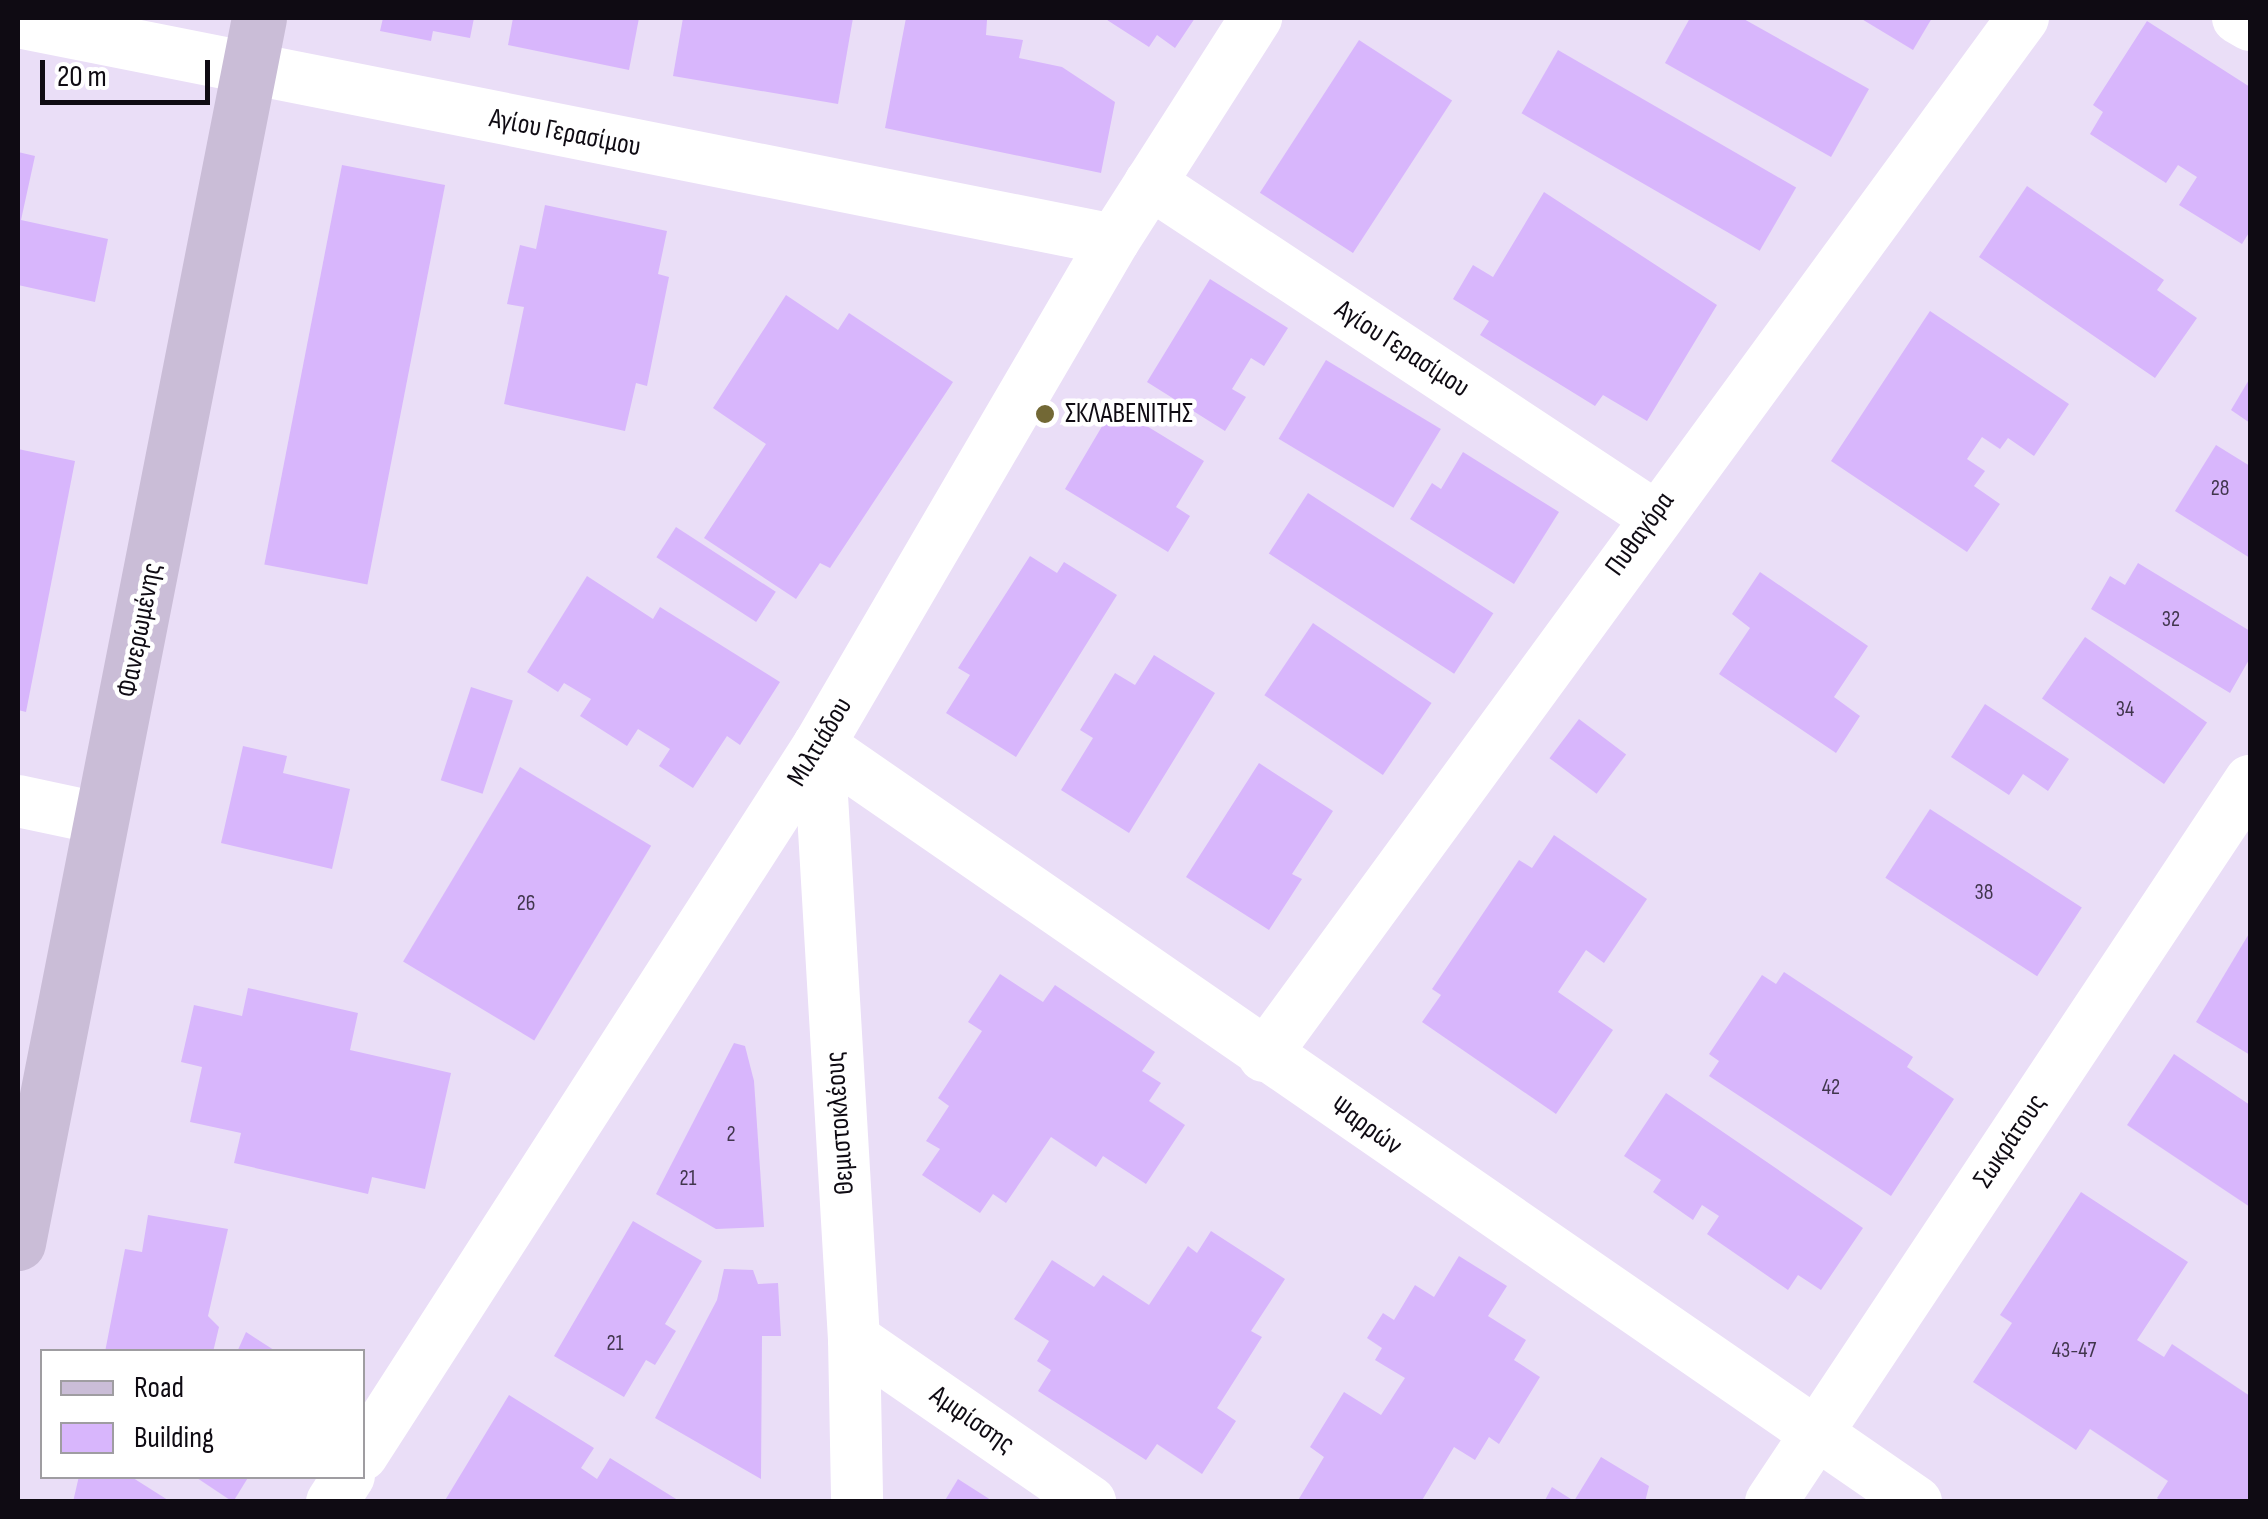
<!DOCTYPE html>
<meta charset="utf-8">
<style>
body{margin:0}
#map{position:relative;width:2268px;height:1519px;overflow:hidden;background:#eadef7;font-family:"Sofia Sans Condensed",sans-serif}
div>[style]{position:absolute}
.building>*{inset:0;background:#d8b6fc;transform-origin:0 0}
.street>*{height:52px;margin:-26px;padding:0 26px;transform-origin:26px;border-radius:26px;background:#fff}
.secondary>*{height:55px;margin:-27.5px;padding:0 27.5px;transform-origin:27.5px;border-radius:27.5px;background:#cabdd7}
.dots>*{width:28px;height:28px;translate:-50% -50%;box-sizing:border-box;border:5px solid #fff;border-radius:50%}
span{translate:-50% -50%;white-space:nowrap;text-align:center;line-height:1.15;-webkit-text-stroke:9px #fff;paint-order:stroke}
.number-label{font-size:22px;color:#41364d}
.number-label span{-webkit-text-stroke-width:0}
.street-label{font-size:28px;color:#0f0b13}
.poi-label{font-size:28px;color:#0f0b13}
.left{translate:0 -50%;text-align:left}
.frame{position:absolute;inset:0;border:20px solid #0f0b13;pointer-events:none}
.legend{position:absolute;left:40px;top:1349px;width:325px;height:130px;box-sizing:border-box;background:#fff;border:2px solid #9f9da1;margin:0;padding:12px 18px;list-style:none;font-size:30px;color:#0f0b13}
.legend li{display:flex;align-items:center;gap:20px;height:50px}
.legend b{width:50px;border:2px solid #9f9da1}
.scale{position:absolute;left:40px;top:60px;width:170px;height:45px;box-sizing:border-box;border:5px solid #0f0b13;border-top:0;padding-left:12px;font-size:30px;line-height:35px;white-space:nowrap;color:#0f0b13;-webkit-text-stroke:8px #fff;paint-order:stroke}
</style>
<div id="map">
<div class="building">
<div style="clip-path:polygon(383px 18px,474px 18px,470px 38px,433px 31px,431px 41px,380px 31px)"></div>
<div style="clip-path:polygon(513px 18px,639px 18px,629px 70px,508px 45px)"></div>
<div style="clip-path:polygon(683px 18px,853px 18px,838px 104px,673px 76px)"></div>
<div style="clip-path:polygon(906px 18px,987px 20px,986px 35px,1023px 40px,1019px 58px,1062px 67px,1115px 102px,1101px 173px,885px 128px)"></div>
<div style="clip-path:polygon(1104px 18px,1195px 18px,1175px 48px,1157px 35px,1149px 47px)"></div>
<div style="clip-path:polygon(1690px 18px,1742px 18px,1869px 89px,1831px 157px,1665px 63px)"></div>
<div style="clip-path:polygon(1860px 18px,1932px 18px,1913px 50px)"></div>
<div style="clip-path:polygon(2147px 21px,2250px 87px,2250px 231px,2242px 244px,2179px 205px,2197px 177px,2178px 165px,2166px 183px,2090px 134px,2103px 112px,2093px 105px)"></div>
<div style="left:1359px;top:40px;width:111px;height:182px;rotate:33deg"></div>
<div style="left:1558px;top:50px;width:275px;height:73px;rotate:30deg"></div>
<div style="clip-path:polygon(18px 152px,35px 156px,21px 220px,108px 239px,95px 302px,18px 285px)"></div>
<div style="left:342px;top:165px;width:105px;height:407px;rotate:11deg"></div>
<div style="clip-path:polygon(2027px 186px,2164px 280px,2157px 290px,2197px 318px,2155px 378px,1979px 257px)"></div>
<div style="clip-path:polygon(1544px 192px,1717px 305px,1647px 421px,1603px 395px,1595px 406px,1480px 335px,1489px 321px,1453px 299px,1473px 265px,1493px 277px)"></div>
<div style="clip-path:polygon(545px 205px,667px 231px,658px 274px,669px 277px,647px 386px,636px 383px,625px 431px,504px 404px,524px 307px,507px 304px,520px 245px,536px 249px)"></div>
<div style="clip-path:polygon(1210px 279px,1288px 328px,1264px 366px,1251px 358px,1232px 389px,1246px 397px,1225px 431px,1147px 382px)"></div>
<div style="clip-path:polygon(786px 295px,838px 330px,849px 313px,953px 382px,830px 568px,820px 563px,796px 599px,704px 538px,766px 444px,713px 408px)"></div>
<div style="clip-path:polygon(1930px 311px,2069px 404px,2034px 456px,2008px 438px,2000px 449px,1982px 437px,1967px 459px,1985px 471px,1974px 486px,2000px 504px,1967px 552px,1831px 461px)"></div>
<div style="left:1326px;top:360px;width:134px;height:92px;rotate:31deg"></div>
<div style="clip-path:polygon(2250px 378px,2250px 423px,2231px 410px)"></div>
<div style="clip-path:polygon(1114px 406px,1204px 461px,1176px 507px,1190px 516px,1168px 552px,1065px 489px)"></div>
<div style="clip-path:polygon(2216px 445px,2250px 466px,2250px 558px,2175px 511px)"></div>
<div style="clip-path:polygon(18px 449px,75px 461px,26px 712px,18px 710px)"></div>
<div style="clip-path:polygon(1463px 452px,1559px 512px,1514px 584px,1410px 519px,1432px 483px,1441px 489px)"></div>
<div style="left:1308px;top:493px;width:221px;height:72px;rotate:33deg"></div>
<div style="left:676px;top:527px;width:119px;height:36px;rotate:33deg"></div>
<div style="clip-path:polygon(1030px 556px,1057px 573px,1064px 562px,1117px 595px,1016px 757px,946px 713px,970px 675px,958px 668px)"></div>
<div style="clip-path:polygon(2138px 563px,2250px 631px,2250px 658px,2230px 693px,2091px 609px,2110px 576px,2125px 585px)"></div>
<div style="clip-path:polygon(1760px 572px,1868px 646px,1834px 697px,1860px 716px,1836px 753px,1719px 674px,1750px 628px,1732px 614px)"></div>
<div style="clip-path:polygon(587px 576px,653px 619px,660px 607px,780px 682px,740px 745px,727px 736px,693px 788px,659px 766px,670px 749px,638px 729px,627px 746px,580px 716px,591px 699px,564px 683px,558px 692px,527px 672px)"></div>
<div style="left:1313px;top:623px;width:143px;height:87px;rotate:34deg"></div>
<div style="left:2085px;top:637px;width:149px;height:75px;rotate:35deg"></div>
<div style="clip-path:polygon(1154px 655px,1215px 693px,1129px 833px,1061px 790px,1093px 738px,1080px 730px,1115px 673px,1135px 685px)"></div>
<div style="left:471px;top:687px;width:44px;height:98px;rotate:18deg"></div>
<div style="clip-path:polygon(1985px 704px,2069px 759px,2048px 791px,2023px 774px,2009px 795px,1951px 757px)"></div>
<div style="left:1579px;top:719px;width:59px;height:49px;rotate:37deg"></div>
<div style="clip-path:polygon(243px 746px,287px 756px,283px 773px,350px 789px,332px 869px,221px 843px)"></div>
<div style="clip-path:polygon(1259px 763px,1333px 811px,1292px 874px,1302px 879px,1269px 930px,1186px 877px)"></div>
<div style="left:520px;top:767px;width:153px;height:227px;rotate:31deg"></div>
<div style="left:1930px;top:809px;width:181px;height:82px;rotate:33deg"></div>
<div style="clip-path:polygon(1554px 835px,1647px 899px,1604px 963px,1586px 950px,1558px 992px,1613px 1030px,1556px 1114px,1422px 1022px,1441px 995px,1432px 989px,1519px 860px,1532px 868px)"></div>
<div style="clip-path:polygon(2250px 932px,2250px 1055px,2196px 1022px)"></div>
<div style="clip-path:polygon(1784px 972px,1913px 1057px,1907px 1067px,1954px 1099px,1891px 1196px,1709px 1076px,1719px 1061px,1709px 1054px,1762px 975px,1776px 984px)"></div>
<div style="clip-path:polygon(1000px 974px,1043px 1002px,1055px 985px,1155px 1052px,1142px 1071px,1161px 1083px,1149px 1101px,1185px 1125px,1146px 1184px,1103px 1156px,1096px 1167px,1051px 1137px,1006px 1203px,993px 1194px,980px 1213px,922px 1175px,940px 1149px,926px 1141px,949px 1106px,938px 1098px,982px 1031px,968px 1022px)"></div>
<div style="clip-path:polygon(248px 988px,358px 1013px,350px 1050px,451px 1073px,425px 1189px,372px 1177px,368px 1194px,234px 1163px,241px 1133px,190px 1122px,202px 1067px,181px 1062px,194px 1005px,242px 1016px)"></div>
<div style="clip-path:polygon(734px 1043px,745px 1046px,754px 1081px,764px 1227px,716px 1229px,656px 1194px)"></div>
<div style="clip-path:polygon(2174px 1054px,2250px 1105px,2250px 1207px,2127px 1125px)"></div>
<div style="clip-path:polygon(1666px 1093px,1863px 1228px,1821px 1290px,1798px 1275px,1788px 1290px,1707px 1234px,1719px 1216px,1702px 1205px,1693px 1220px,1653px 1192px,1661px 1180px,1624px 1156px)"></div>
<div style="clip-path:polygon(2081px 1192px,2188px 1262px,2137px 1340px,2164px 1357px,2172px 1344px,2250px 1396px,2250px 1502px,2162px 1502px,2157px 1498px,2168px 1481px,2090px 1429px,2076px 1450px,1973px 1382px,2012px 1323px,2000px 1315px)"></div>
<div style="clip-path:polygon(148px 1215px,228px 1229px,208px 1316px,219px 1327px,213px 1352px,105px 1352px,125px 1249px,142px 1252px)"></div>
<div style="clip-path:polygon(633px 1221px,702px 1261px,665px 1324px,676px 1331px,655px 1365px,646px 1360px,624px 1397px,554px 1356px)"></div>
<div style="clip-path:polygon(1211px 1231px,1285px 1279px,1251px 1331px,1262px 1337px,1217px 1408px,1236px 1421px,1202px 1474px,1157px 1444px,1146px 1460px,1038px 1391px,1051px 1370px,1037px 1361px,1049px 1341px,1014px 1319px,1052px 1260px,1094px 1287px,1103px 1275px,1149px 1305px,1188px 1246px,1197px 1253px)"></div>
<div style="clip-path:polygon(1459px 1256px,1507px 1286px,1488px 1316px,1526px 1340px,1514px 1360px,1540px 1377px,1499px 1444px,1489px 1437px,1475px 1460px,1454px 1447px,1421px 1502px,1297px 1502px,1324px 1457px,1310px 1447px,1344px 1392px,1381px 1415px,1405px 1378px,1375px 1360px,1382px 1348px,1367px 1338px,1383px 1313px,1394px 1320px,1415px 1285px,1434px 1297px)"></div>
<div style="clip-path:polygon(724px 1269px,753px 1270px,758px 1284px,778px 1283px,781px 1336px,762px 1336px,761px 1479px,655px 1418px,717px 1300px)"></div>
<div style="clip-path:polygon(246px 1332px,277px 1352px,237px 1352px)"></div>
<div style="clip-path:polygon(509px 1395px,594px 1448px,581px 1468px,597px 1479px,610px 1458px,681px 1502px,444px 1502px)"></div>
<div style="clip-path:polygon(1601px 1457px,1649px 1486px,1645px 1502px,1544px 1502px,1552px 1487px,1574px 1501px)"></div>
<div style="clip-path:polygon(79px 1476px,130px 1476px,171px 1502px,73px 1502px)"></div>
<div style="clip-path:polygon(194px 1476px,249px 1476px,233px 1502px)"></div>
<div style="clip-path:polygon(958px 1479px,994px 1502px,944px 1502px)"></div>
</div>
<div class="street">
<div style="left:2238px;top:18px;width:14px;rotate:30deg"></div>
<div style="left:18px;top:22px;width:1117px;rotate:11.25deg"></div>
<div style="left:1150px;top:183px;width:603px;rotate:33.43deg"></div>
<div style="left:819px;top:745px;width:1333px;rotate:34.61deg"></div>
<div style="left:819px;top:745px;width:595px;rotate:86.63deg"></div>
<div style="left:854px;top:1339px;width:163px;rotate:88.9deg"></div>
<div style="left:18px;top:801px;width:87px;rotate:12deg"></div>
<div style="left:1264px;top:1056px;width:1286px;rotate:-53.83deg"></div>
<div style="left:854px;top:1339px;width:287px;rotate:34.6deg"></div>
<div style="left:362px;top:1455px;width:844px;rotate:-57.23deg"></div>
<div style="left:819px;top:745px;width:585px;rotate:-59.71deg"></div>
<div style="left:1114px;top:240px;width:264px;rotate:-57.4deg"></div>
<div style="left:332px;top:1502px;width:31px;rotate:-57deg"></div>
<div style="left:1771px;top:1502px;width:866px;rotate:-56.4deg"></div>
</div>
<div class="secondary">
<div style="left:18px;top:1243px;width:1248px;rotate:-78.87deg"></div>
</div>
<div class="dots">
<div style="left:1045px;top:414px;background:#726835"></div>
</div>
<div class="number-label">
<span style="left:2220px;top:489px">28</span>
<span style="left:2171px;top:620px">32</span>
<span style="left:2125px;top:710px">34</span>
<span style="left:1984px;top:893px">38</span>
<span style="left:526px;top:904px">26</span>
<span style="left:1831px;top:1088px">42</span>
<span style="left:731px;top:1135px">2</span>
<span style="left:688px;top:1179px">21</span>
<span style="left:615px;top:1344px">21</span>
<span style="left:2074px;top:1351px">43-47</span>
</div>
<div class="street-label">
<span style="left:565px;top:133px;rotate:11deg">Αγίου Γερασίμου</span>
<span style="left:1402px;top:349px;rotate:33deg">Αγίου Γερασίμου</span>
<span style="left:1640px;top:534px;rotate:-54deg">Πυθαγόρα</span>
<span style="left:140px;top:630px;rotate:-79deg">Φανερωμένης</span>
<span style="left:820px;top:742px;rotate:-59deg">Μιλτιάδου</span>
<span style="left:840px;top:1123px;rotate:-94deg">Θεμιστοκλέους</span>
<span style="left:1366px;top:1126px;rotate:35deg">Ψαρρών</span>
<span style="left:2010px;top:1141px;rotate:-56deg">Σωκράτους</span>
<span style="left:972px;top:1420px;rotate:35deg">Αμφίσσης</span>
</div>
<div class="poi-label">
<span class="left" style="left:1065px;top:414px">ΣΚΛΑΒΕΝΙΤΗΣ</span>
</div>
<div class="frame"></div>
<ul class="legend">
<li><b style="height:12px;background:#cabdd7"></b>Road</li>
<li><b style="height:28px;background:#d8b6fc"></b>Building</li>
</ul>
<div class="scale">20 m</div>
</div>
